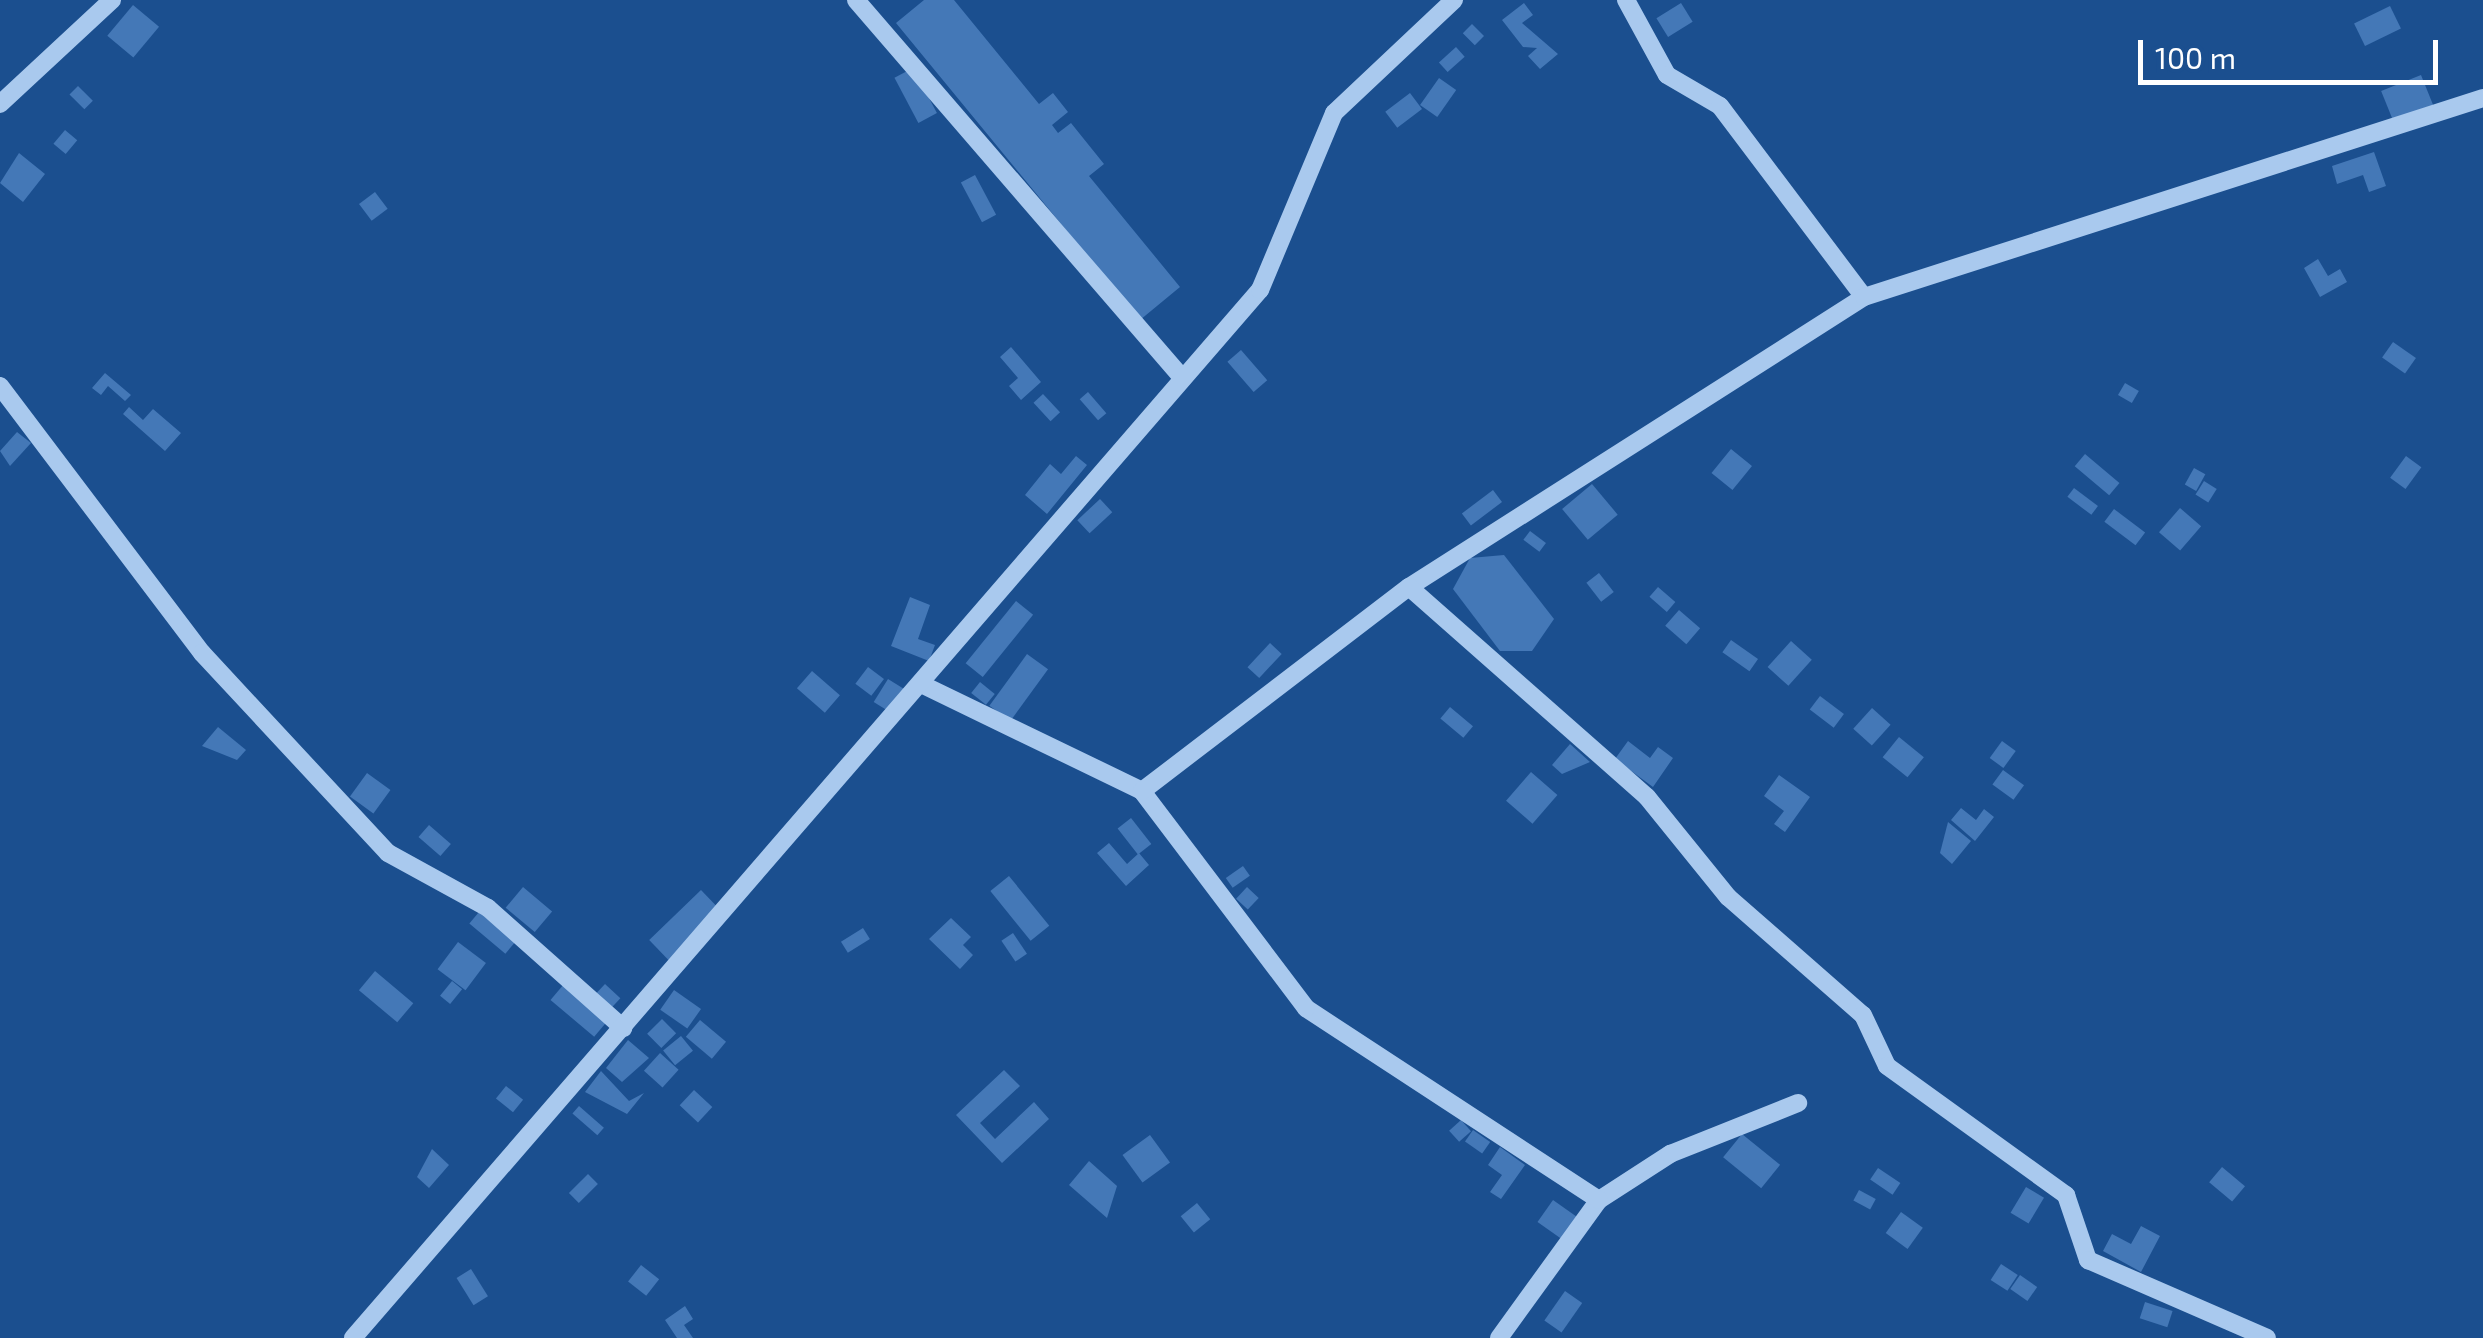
<!DOCTYPE html>
<style>
body{margin:0}
#map{position:relative;width:2483px;height:1338px;overflow:hidden;background:#1b4f8f;font-family:"Exo 2",sans-serif}
div>[style]{position:absolute}
.building>*{inset:0;background:#4478b7;transform-origin:0 0}
.minor>*{height:18px;margin:-9px;padding:0 9px;transform-origin:9px;border-radius:9px;background:#a9c9ee}
span{translate:-50% -50%;white-space:nowrap;text-align:center;line-height:1.15;-webkit-text-stroke:8px #1b4f8f;paint-order:stroke}
.scale{position:absolute;left:2138px;top:40px;width:300px;height:45px;box-sizing:border-box;border:5px solid #fff;border-top:0;padding-left:12px;font-size:30px;line-height:35px;white-space:nowrap;color:#fff;-webkit-text-stroke:8px #1b4f8f;paint-order:stroke}
</style>
<div id="map">
<div class="building">
<div style="clip-path:polygon(924px 0,954px 0,1039px 104px,1053px 93px,1068px 112px,1052px 125px,1058px 133px,1071px 123px,1104px 164px,1089px 176px,1180px 287px,1140px 320px,896px 23px)"></div>
<div style="clip-path:polygon(1524px 3px,1533px 15px,1522px 23px,1558px 54px,1540px 69px,1528px 56px,1537px 48px,1523px 47px,1502px 20px)"></div>
<div style="left:1681px;top:3px;width:22px;height:29px;rotate:58deg"></div>
<div style="left:133px;top:5px;width:34px;height:40px;rotate:40deg"></div>
<div style="left:2390px;top:6px;width:25px;height:40px;rotate:64deg"></div>
<div style="left:1472px;top:24px;width:17px;height:13px;rotate:45deg"></div>
<div style="left:1456px;top:47px;width:13px;height:23px;rotate:48deg"></div>
<div style="left:913px;top:68px;width:51px;height:21px;rotate:62deg"></div>
<div style="left:2421px;top:75px;width:35px;height:43px;rotate:68deg"></div>
<div style="left:1439px;top:78px;width:21px;height:33px;rotate:35deg"></div>
<div style="left:78px;top:86px;width:21px;height:12px;rotate:45deg"></div>
<div style="left:1410px;top:93px;width:20px;height:31px;rotate:53deg"></div>
<div style="left:65px;top:130px;width:16px;height:18px;rotate:40deg"></div>
<div style="clip-path:polygon(2374px 152px,2386px 186px,2369px 192px,2363px 175px,2337px 184px,2332px 166px)"></div>
<div style="clip-path:polygon(19px 153px,45px 174px,23px 202px,0 183px)"></div>
<div style="left:975px;top:175px;width:45px;height:16px;rotate:62deg"></div>
<div style="left:375px;top:192px;width:21px;height:20px;rotate:53deg"></div>
<div style="clip-path:polygon(2318px 259px,2328px 276px,2340px 269px,2347px 282px,2320px 297px,2304px 268px)"></div>
<div style="left:2393px;top:342px;width:28px;height:19px;rotate:35deg"></div>
<div style="clip-path:polygon(1011px 347px,1041px 382px,1021px 400px,1009px 386px,1018px 378px,1000px 357px)"></div>
<div style="left:1241px;top:350px;width:40px;height:18px;rotate:49deg"></div>
<div style="clip-path:polygon(105px 373px,131px 395px,125px 401px,108px 386px,101px 395px,92px 388px)"></div>
<div style="left:2125px;top:383px;width:16px;height:14px;rotate:30deg"></div>
<div style="left:1088px;top:392px;width:28px;height:11px;rotate:49deg"></div>
<div style="left:1043px;top:394px;width:25px;height:13px;rotate:47deg"></div>
<div style="clip-path:polygon(129px 407px,143px 420px,153px 409px,181px 433px,165px 451px,123px 414px)"></div>
<div style="clip-path:polygon(17px 432px,31px 443px,10px 466px,0 451px)"></div>
<div style="left:1731px;top:449px;width:27px;height:31px;rotate:39deg"></div>
<div style="left:2085px;top:454px;width:45px;height:16px;rotate:40deg"></div>
<div style="clip-path:polygon(1076px 456px,1087px 465px,1047px 514px,1025px 495px,1050px 464px,1061px 474px)"></div>
<div style="left:2406px;top:456px;width:19px;height:27px;rotate:36deg"></div>
<div style="left:2194px;top:468px;width:13px;height:19px;rotate:29deg"></div>
<div style="left:2204px;top:481px;width:15px;height:16px;rotate:32deg"></div>
<div style="left:1592px;top:484px;width:40px;height:39px;rotate:50deg"></div>
<div style="left:2074px;top:488px;width:30px;height:11px;rotate:37deg"></div>
<div style="left:1493px;top:490px;width:15px;height:39px;rotate:53deg"></div>
<div style="left:1100px;top:499px;width:18px;height:31px;rotate:47deg"></div>
<div style="left:2180px;top:508px;width:28px;height:32px;rotate:41deg"></div>
<div style="left:2114px;top:509px;width:39px;height:16px;rotate:37deg"></div>
<div style="left:1530px;top:531px;width:20px;height:11px;rotate:37deg"></div>
<div style="clip-path:polygon(1504px 555px,1554px 619px,1532px 651px,1500px 651px,1453px 589px,1470px 558px)"></div>
<div style="left:1599px;top:573px;width:24px;height:16px;rotate:52deg"></div>
<div style="left:1658px;top:587px;width:23px;height:13px;rotate:41deg"></div>
<div style="clip-path:polygon(910px 597px,930px 605px,918px 639px,935px 645px,929px 661px,891px 646px)"></div>
<div style="left:1016px;top:601px;width:22px;height:80px;rotate:39deg"></div>
<div style="left:1679px;top:610px;width:28px;height:21px;rotate:41deg"></div>
<div style="left:1731px;top:640px;width:33px;height:15px;rotate:35deg"></div>
<div style="left:1791px;top:641px;width:28px;height:35px;rotate:42deg"></div>
<div style="left:1270px;top:643px;width:16px;height:33px;rotate:43deg"></div>
<div style="left:1027px;top:654px;width:26px;height:64px;rotate:36deg"></div>
<div style="left:868px;top:667px;width:20px;height:21px;rotate:37deg"></div>
<div style="left:812px;top:671px;width:37px;height:23px;rotate:41deg"></div>
<div style="left:888px;top:679px;width:19px;height:27px;rotate:32deg"></div>
<div style="left:980px;top:682px;width:19px;height:14px;rotate:39deg"></div>
<div style="left:1820px;top:696px;width:30px;height:17px;rotate:37deg"></div>
<div style="left:1450px;top:707px;width:30px;height:15px;rotate:40deg"></div>
<div style="left:1872px;top:708px;width:25px;height:28px;rotate:42deg"></div>
<div style="clip-path:polygon(218px 727px,246px 750px,237px 760px,202px 746px)"></div>
<div style="left:1899px;top:737px;width:32px;height:26px;rotate:39deg"></div>
<div style="clip-path:polygon(1628px 741px,1650px 758px,1658px 747px,1673px 758px,1653px 787px,1615px 759px)"></div>
<div style="left:2002px;top:741px;width:17px;height:21px;rotate:36deg"></div>
<div style="clip-path:polygon(1570px 744px,1590px 762px,1562px 774px,1552px 765px)"></div>
<div style="left:2003px;top:770px;width:26px;height:18px;rotate:36deg"></div>
<div style="left:1531px;top:772px;width:35px;height:38px;rotate:41deg"></div>
<div style="left:367px;top:773px;width:29px;height:29px;rotate:36deg"></div>
<div style="clip-path:polygon(1779px 775px,1810px 797px,1785px 832px,1774px 824px,1784px 811px,1764px 796px)"></div>
<div style="clip-path:polygon(1961px 808px,1976px 820px,1984px 809px,1994px 817px,1975px 841px,1951px 820px)"></div>
<div style="left:1131px;top:818px;width:33px;height:17px;rotate:52deg"></div>
<div style="clip-path:polygon(1948px 822px,1971px 841px,1952px 864px,1940px 853px)"></div>
<div style="left:429px;top:825px;width:29px;height:16px;rotate:41deg"></div>
<div style="clip-path:polygon(1109px 843px,1127px 864px,1139px 853px,1149px 865px,1126px 886px,1097px 853px)"></div>
<div style="left:1243px;top:866px;width:12px;height:21px;rotate:55deg"></div>
<div style="left:1009px;top:876px;width:64px;height:24px;rotate:51deg"></div>
<div style="left:523px;top:887px;width:38px;height:27px;rotate:40deg"></div>
<div style="left:1247px;top:887px;width:16px;height:16px;rotate:43deg"></div>
<div style="left:701px;top:890px;width:28px;height:72px;rotate:46deg"></div>
<div style="left:479px;top:912px;width:47px;height:15px;rotate:40deg"></div>
<div style="clip-path:polygon(951px 918px,971px 937px,963px 945px,973px 955px,960px 969px,929px 939px)"></div>
<div style="left:863px;top:928px;width:13px;height:26px;rotate:58deg"></div>
<div style="left:1013px;top:933px;width:25px;height:14px;rotate:56deg"></div>
<div style="left:458px;top:942px;width:35px;height:34px;rotate:37deg"></div>
<div style="left:375px;top:971px;width:50px;height:25px;rotate:40deg"></div>
<div style="left:452px;top:981px;width:13px;height:19px;rotate:39deg"></div>
<div style="left:564px;top:984px;width:57px;height:21px;rotate:40deg"></div>
<div style="left:605px;top:984px;width:21px;height:13px;rotate:43deg"></div>
<div style="left:674px;top:990px;width:33px;height:24px;rotate:35deg"></div>
<div style="left:662px;top:1019px;width:20px;height:21px;rotate:45deg"></div>
<div style="left:700px;top:1020px;width:34px;height:22px;rotate:40deg"></div>
<div style="left:681px;top:1036px;width:19px;height:23px;rotate:51deg"></div>
<div style="clip-path:polygon(628px 1040px,649px 1058px,622px 1082px,606px 1068px)"></div>
<div style="left:660px;top:1053px;width:25px;height:24px;rotate:42deg"></div>
<div style="clip-path:polygon(1004px 1070px,1020px 1086px,980px 1123px,995px 1139px,1034px 1102px,1049px 1119px,1002px 1163px,956px 1115px)"></div>
<div style="clip-path:polygon(601px 1071px,629px 1101px,644px 1093px,627px 1114px,585px 1092px)"></div>
<div style="left:506px;top:1086px;width:22px;height:16px;rotate:39deg"></div>
<div style="left:694px;top:1090px;width:25px;height:21px;rotate:43deg"></div>
<div style="left:579px;top:1106px;width:33px;height:10px;rotate:41deg"></div>
<div style="left:1461px;top:1120px;width:15px;height:16px;rotate:48deg"></div>
<div style="left:1473px;top:1130px;width:21px;height:14px;rotate:35deg"></div>
<div style="left:1742px;top:1134px;width:49px;height:30px;rotate:39deg"></div>
<div style="left:1150px;top:1135px;width:34px;height:34px;rotate:54deg"></div>
<div style="clip-path:polygon(1500px 1147px,1525px 1165px,1501px 1199px,1490px 1192px,1502px 1175px,1488px 1165px)"></div>
<div style="clip-path:polygon(432px 1149px,449px 1165px,429px 1188px,417px 1177px)"></div>
<div style="clip-path:polygon(1089px 1161px,1117px 1186px,1107px 1218px,1069px 1185px)"></div>
<div style="left:2222px;top:1167px;width:30px;height:20px;rotate:40deg"></div>
<div style="left:1878px;top:1168px;width:27px;height:14px;rotate:34deg"></div>
<div style="left:588px;top:1174px;width:14px;height:27px;rotate:45deg"></div>
<div style="left:2026px;top:1187px;width:21px;height:30px;rotate:31deg"></div>
<div style="left:1859px;top:1190px;width:19px;height:12px;rotate:28deg"></div>
<div style="left:1553px;top:1200px;width:29px;height:27px;rotate:35deg"></div>
<div style="left:1197px;top:1203px;width:21px;height:21px;rotate:51deg"></div>
<div style="left:1901px;top:1212px;width:27px;height:26px;rotate:36deg"></div>
<div style="clip-path:polygon(2141px 1226px,2160px 1236px,2141px 1272px,2103px 1251px,2112px 1234px,2131px 1244px)"></div>
<div style="left:2001px;top:1264px;width:20px;height:19px;rotate:33deg"></div>
<div style="left:641px;top:1265px;width:23px;height:21px;rotate:38deg"></div>
<div style="left:471px;top:1269px;width:32px;height:17px;rotate:58deg"></div>
<div style="left:2020px;top:1275px;width:21px;height:17px;rotate:35deg"></div>
<div style="left:1565px;top:1291px;width:21px;height:36px;rotate:35deg"></div>
<div style="left:2145px;top:1302px;width:29px;height:17px;rotate:18deg"></div>
<div style="clip-path:polygon(685px 1306px,693px 1319px,684px 1325px,693px 1338px,677px 1338px,665px 1320px)"></div>
</div>
<div class="minor">
<div style="left:856px;top:0;width:494px;rotate:49.2deg"></div>
<div style="left:1626px;top:0;width:85px;rotate:61.3deg"></div>
<div style="left:1667px;top:75px;width:61px;rotate:30.3deg"></div>
<div style="left:1720px;top:106px;width:239px;rotate:53deg"></div>
<div style="left:0;top:104px;width:153px;rotate:-42.9deg"></div>
<div style="left:0;top:386px;width:335px;rotate:52.9deg"></div>
<div style="left:202px;top:653px;width:273px;rotate:47.1deg"></div>
<div style="left:388px;top:853px;width:114px;rotate:28.8deg"></div>
<div style="left:488px;top:908px;width:181px;rotate:41.6deg"></div>
<div style="left:1409px;top:587px;width:540px;rotate:-32.51deg"></div>
<div style="left:1864px;top:297px;width:650px;rotate:-17.82deg"></div>
<div style="left:921px;top:684px;width:246px;rotate:25.8deg"></div>
<div style="left:1599px;top:1200px;width:85px;rotate:-32.9deg"></div>
<div style="left:1670px;top:1154px;width:138px;rotate:-21.7deg"></div>
<div style="left:353px;top:1338px;width:1386px;rotate:-49.13deg"></div>
<div style="left:1260px;top:290px;width:192px;rotate:-67.3deg"></div>
<div style="left:1334px;top:113px;width:165px;rotate:-43.3deg"></div>
<div style="left:1499px;top:1338px;width:170px;rotate:-54.1deg"></div>
<div style="left:1599px;top:1200px;width:350px;rotate:-146.8deg"></div>
<div style="left:1306px;top:1008px;width:272px;rotate:-127.1deg"></div>
<div style="left:1142px;top:791px;width:336px;rotate:-37.4deg"></div>
<div style="left:1409px;top:587px;width:317px;rotate:41.4deg"></div>
<div style="left:1647px;top:797px;width:129px;rotate:51deg"></div>
<div style="left:1728px;top:897px;width:179px;rotate:41.2deg"></div>
<div style="left:1863px;top:1015px;width:56px;rotate:64.8deg"></div>
<div style="left:1887px;top:1066px;width:221px;rotate:35.8deg"></div>
<div style="left:2066px;top:1195px;width:69px;rotate:71.3deg"></div>
<div style="left:2088px;top:1260px;width:195px;rotate:23.5deg"></div>
</div>
<div class="scale">100 m</div>
</div>
